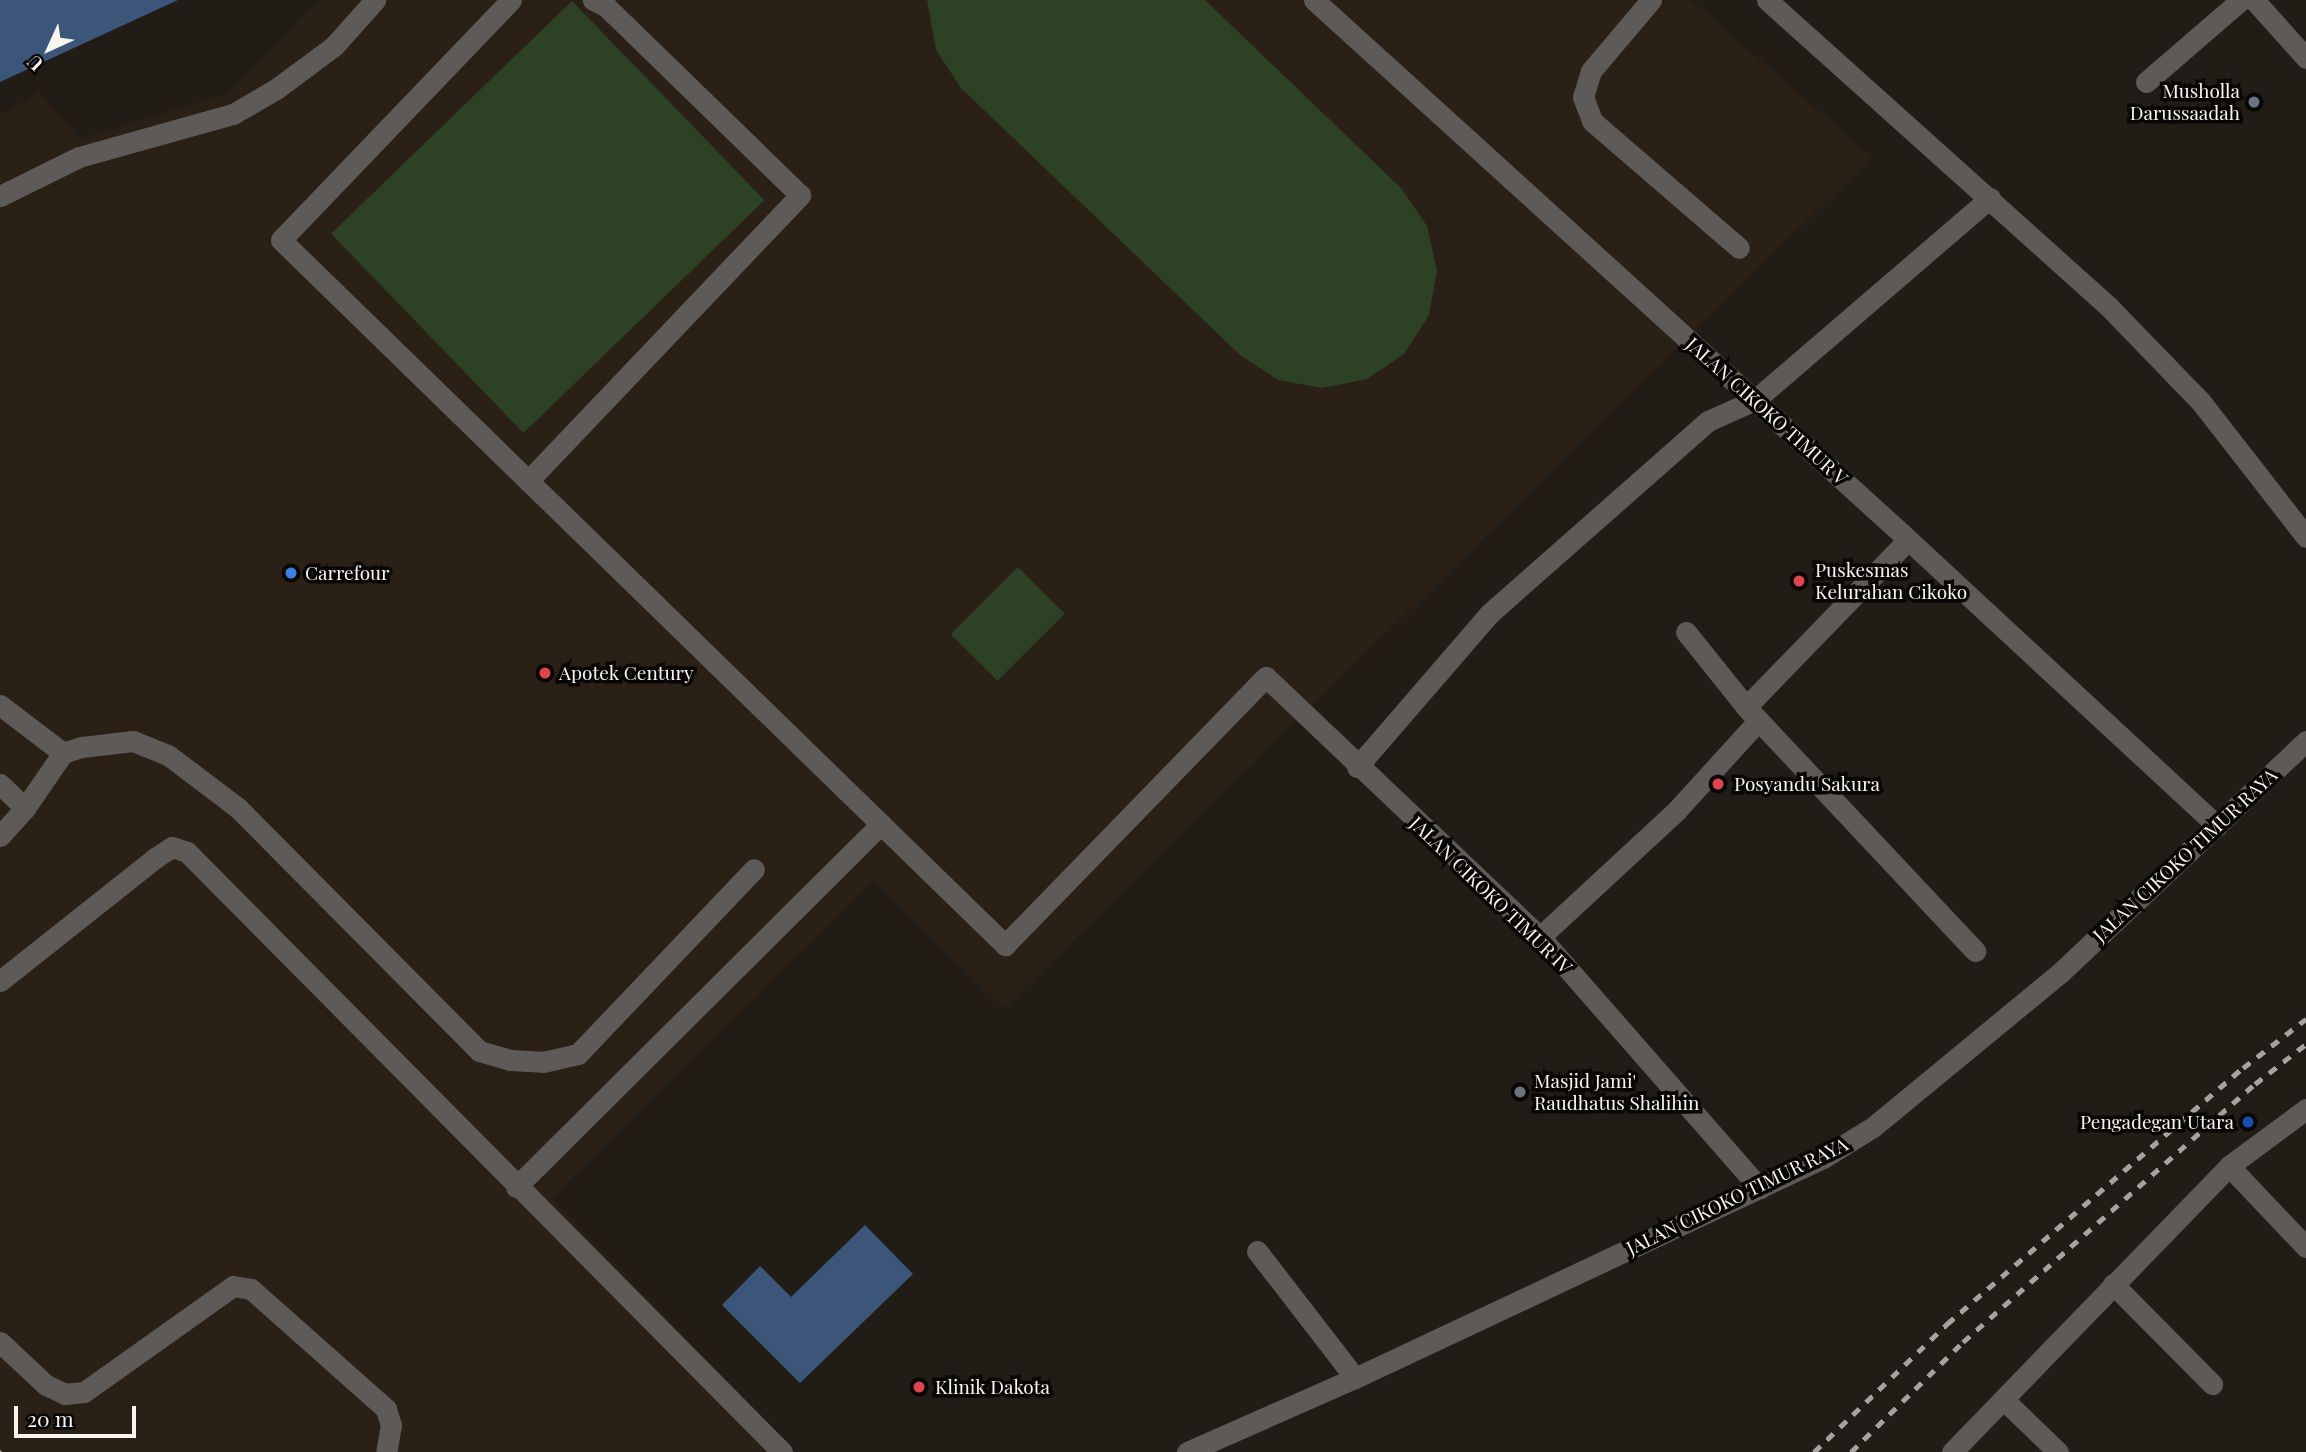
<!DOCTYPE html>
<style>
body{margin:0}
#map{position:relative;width:2306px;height:1452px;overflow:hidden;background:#221c16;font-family:"Playfair Display",serif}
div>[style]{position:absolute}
.built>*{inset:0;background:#2b2015}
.green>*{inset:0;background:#2d4125;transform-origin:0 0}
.water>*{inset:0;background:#3c567a}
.minor>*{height:21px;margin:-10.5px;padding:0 10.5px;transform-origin:10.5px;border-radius:10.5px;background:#5e5a57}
.tram>*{height:2px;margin:-1px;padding:0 1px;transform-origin:1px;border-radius:1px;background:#a6a29d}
.rail>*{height:5px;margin-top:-2.5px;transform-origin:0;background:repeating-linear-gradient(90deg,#a6a29d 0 9px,transparent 0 18px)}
.dots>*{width:19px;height:19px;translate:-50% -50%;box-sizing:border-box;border:4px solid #090705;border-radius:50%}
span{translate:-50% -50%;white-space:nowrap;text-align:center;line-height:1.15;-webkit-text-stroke:7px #090705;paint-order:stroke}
.poi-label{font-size:19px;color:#f8f4f0}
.right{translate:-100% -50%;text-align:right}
.left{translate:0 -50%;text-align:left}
.street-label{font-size:19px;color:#f8f4f0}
.north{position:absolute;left:14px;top:14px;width:70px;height:70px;-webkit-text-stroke:5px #090705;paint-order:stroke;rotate:225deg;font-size:19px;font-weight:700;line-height:28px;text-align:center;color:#f8f4f0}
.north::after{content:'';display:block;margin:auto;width:24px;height:32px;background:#f8f4f0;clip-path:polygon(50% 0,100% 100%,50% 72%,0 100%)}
.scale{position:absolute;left:14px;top:1406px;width:122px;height:32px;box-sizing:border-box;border:4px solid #f8f4f0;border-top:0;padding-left:9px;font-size:21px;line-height:24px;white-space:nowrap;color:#f8f4f0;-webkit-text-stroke:5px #090705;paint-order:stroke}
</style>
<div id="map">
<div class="built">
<div style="clip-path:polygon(319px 0,1691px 0,1872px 157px,1004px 1008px,874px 881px,551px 1198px,796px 1452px,0 1452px,0 115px,39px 92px,79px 139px,226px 94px)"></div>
</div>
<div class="green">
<div style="clip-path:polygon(927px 0,1205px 0,1401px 188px,1427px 226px,1437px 271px,1429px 315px,1404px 354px,1367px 379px,1322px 388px,1278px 380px,1240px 355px,961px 88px,936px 50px)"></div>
<div style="left:572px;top:1px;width:277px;height:335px;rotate:46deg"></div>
<div style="left:1018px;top:567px;width:66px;height:95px;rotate:45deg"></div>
</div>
<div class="water">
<div style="clip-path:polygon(0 0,178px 0,0 82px)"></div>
<div style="clip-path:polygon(865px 1225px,913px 1274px,800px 1383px,722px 1305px,760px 1266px,791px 1297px)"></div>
</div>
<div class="minor">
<div style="left:511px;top:0;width:332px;rotate:133.8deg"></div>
<div style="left:281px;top:240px;width:1011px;rotate:44.24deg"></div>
<div style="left:1005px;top:945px;width:374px;rotate:-45.8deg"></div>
<div style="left:1266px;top:677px;width:378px;rotate:43.5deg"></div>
<div style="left:1540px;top:937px;width:334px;rotate:48.8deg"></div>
<div style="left:1314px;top:0;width:793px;rotate:42.24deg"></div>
<div style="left:1901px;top:533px;width:431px;rotate:42.8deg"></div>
<div style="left:1651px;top:0;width:93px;rotate:130.2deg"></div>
<div style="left:1591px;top:71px;width:27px;rotate:107deg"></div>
<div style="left:1583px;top:97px;width:26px;rotate:69deg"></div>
<div style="left:1592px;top:121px;width:194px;rotate:40.8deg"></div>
<div style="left:1767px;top:0;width:461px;rotate:41.9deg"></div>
<div style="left:2110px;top:308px;width:131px;rotate:45.9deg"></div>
<div style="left:2201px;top:402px;width:171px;rotate:52.1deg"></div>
<div style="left:2254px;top:0;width:78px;rotate:48.1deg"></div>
<div style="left:2146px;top:82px;width:125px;rotate:-40.8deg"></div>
<div style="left:0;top:196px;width:88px;rotate:-26.3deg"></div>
<div style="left:79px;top:157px;width:160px;rotate:-15.6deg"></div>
<div style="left:233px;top:114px;width:50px;rotate:-30.2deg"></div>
<div style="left:276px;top:89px;width:72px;rotate:-36.6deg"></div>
<div style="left:334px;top:46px;width:62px;rotate:-48.3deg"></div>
<div style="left:528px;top:481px;width:395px;rotate:-46.4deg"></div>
<div style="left:800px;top:195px;width:269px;rotate:-135.8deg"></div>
<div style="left:607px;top:7px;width:16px;rotate:-153deg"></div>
<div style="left:1686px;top:632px;width:96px;rotate:51.3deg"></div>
<div style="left:1746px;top:707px;width:335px;rotate:46.8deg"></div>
<div style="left:0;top:705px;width:79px;rotate:37.3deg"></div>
<div style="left:1746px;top:707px;width:233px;rotate:-45.9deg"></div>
<div style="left:1357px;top:767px;width:202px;rotate:-49.2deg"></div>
<div style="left:1489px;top:614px;width:292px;rotate:-41.4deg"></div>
<div style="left:1708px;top:421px;width:51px;rotate:-24.1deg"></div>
<div style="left:1755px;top:400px;width:310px;rotate:-40.7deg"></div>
<div style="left:0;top:784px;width:35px;rotate:44deg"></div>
<div style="left:0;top:836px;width:38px;rotate:-48deg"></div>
<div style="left:25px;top:808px;width:67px;rotate:-55.4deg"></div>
<div style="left:63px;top:753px;width:20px;rotate:-18deg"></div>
<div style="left:82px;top:747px;width:51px;rotate:-6.7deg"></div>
<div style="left:133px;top:741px;width:38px;rotate:22deg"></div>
<div style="left:168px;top:755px;width:88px;rotate:37.1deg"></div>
<div style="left:238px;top:808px;width:342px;rotate:45.2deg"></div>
<div style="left:479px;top:1051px;width:32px;rotate:16deg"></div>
<div style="left:510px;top:1060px;width:33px;rotate:3deg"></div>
<div style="left:543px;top:1062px;width:36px;rotate:-13deg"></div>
<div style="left:578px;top:1054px;width:255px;rotate:-46.4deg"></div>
<div style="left:1540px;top:937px;width:187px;rotate:-42.8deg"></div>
<div style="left:1677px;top:810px;width:120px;rotate:-47.7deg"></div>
<div style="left:0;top:981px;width:198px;rotate:-38.4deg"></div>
<div style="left:155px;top:858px;width:20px;rotate:-33deg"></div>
<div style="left:172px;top:847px;width:16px;rotate:18deg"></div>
<div style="left:187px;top:852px;width:845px;rotate:45.24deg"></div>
<div style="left:2229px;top:1166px;width:112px;rotate:46.5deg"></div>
<div style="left:516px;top:1187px;width:515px;rotate:-44.84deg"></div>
<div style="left:1257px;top:1251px;width:160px;rotate:52.3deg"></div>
<div style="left:2113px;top:1284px;width:141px;rotate:45.3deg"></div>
<div style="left:0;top:1342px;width:63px;rotate:43.1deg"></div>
<div style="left:46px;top:1385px;width:21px;rotate:25deg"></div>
<div style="left:65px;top:1394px;width:19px;rotate:-6deg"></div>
<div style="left:84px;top:1392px;width:183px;rotate:-35.4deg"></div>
<div style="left:233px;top:1286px;width:18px;rotate:9deg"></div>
<div style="left:251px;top:1289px;width:181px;rotate:41.6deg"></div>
<div style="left:386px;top:1409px;width:17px;rotate:73deg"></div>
<div style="left:391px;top:1425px;width:27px;rotate:100deg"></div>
<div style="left:2004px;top:1400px;width:75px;rotate:43.9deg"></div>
<div style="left:1187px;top:1452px;width:184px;rotate:-23.8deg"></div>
<div style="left:1355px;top:1378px;width:517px;rotate:-25.18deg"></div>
<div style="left:1823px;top:1158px;width:59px;rotate:-31.8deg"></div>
<div style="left:1873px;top:1127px;width:244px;rotate:-39.5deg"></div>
<div style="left:2061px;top:972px;width:337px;rotate:-43.3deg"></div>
<div style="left:1952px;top:1452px;width:398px;rotate:-45.9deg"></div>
<div style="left:2229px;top:1166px;width:96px;rotate:-36.5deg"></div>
</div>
<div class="tram">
<div style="left:0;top:1451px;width:1px;rotate:45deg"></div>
</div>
<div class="rail">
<div style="left:1814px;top:1452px;width:185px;rotate:-43.9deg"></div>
<div style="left:1947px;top:1324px;width:391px;rotate:-40.9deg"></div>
<div style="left:2243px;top:1068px;width:80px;rotate:-37.9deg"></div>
<div style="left:1851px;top:1452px;width:157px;rotate:-44.5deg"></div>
<div style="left:1963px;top:1342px;width:390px;rotate:-41.5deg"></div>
<div style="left:2255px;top:1084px;width:65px;rotate:-38.1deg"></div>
</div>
<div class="dots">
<div style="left:2254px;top:102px;background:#6b7280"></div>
<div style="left:291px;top:573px;background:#3f7fe0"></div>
<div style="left:1799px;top:581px;background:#e0444e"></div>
<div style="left:545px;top:673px;background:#e0444e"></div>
<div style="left:1718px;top:784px;background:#e0444e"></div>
<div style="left:1520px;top:1092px;background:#6b7280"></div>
<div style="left:2248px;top:1122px;background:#1a4fb4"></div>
<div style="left:919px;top:1387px;background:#e0444e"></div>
</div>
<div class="poi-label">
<span class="right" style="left:2240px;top:102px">Musholla<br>Darussaadah</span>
<span class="left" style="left:1815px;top:581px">Puskesmas<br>Kelurahan Cikoko</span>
<span class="left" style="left:305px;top:573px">Carrefour</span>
<span class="left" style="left:559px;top:673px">Apotek Century</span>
<span class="left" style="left:1734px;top:784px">Posyandu Sakura</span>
<span class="left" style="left:1534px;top:1092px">Masjid Jami'<br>Raudhatus Shalihin</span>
<span class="right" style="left:2234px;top:1122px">Pengadegan Utara</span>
<span class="left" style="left:935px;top:1387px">Klinik Dakota</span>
</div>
<div class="street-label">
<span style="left:1767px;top:411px;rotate:42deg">JALAN CIKOKO TIMUR V</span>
<span style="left:2185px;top:855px;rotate:-43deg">JALAN CIKOKO TIMUR RAYA</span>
<span style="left:1491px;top:895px;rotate:44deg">JALAN CIKOKO TIMUR IV</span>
<span style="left:1737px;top:1196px;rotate:-26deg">JALAN CIKOKO TIMUR RAYA</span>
</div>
<div class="north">U</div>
<div class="scale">20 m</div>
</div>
